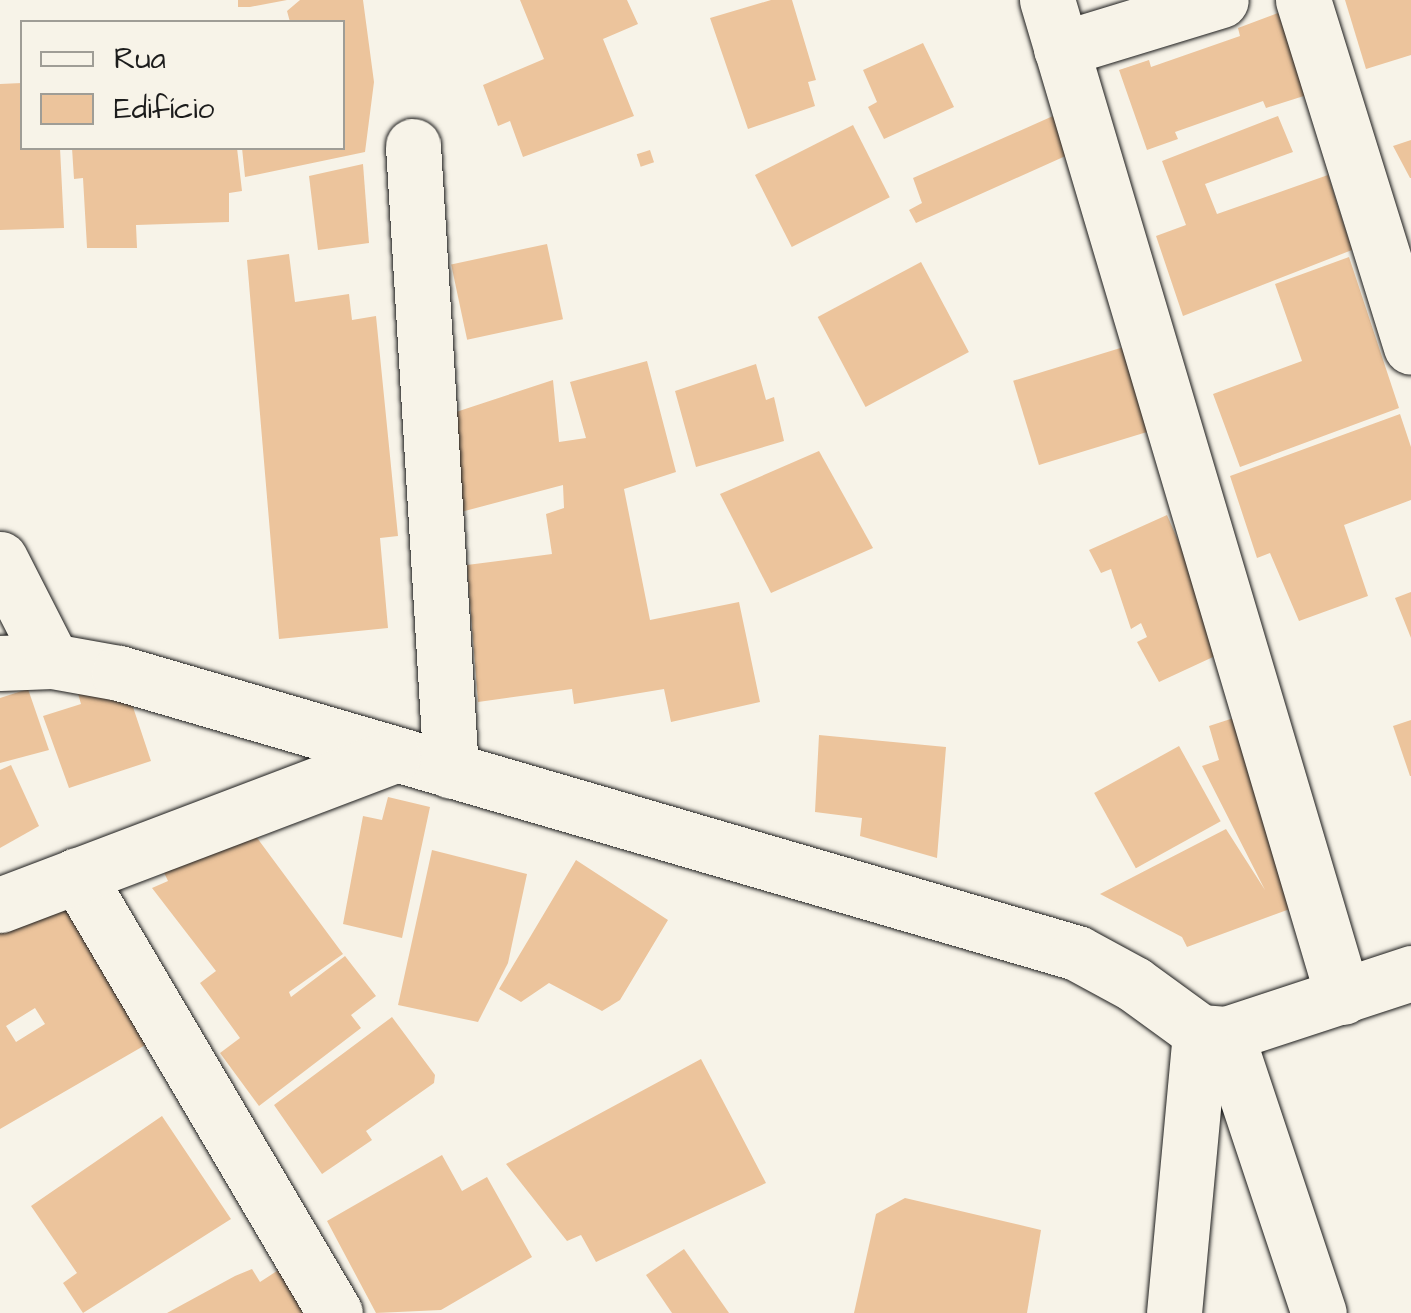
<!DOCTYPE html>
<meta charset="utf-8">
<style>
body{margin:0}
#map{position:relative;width:1411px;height:1313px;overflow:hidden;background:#f7f3e8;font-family:"Architects Daughter",sans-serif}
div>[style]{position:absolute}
.building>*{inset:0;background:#ecc49c;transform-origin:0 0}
.roads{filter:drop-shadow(0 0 2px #1c1c1c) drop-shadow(0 0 2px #1c1c1c)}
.street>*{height:55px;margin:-27.5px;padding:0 27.5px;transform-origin:27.5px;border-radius:27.5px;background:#f7f3e8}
span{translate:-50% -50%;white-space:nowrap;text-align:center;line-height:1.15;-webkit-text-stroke:8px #f7f3e8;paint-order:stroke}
.legend{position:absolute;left:20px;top:20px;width:325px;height:130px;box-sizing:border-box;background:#f7f3e8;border:2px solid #9f9d96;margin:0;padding:12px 18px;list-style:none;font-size:30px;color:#1c1c1c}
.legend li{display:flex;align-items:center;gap:20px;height:50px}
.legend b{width:50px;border:2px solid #9f9d96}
</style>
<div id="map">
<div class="building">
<div style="clip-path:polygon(238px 0,287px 0,250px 7px,238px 7px)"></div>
<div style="clip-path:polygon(300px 0,363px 0,374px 82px,365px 152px,245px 177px,242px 148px,342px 148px,342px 22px,290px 22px,287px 11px)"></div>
<div style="clip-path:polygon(520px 0,627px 0,638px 24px,603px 39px,634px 116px,523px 157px,510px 121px,498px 126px,483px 85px,544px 59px)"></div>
<div style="clip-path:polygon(771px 0,792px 0,816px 80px,808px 82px,815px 106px,748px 129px,710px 18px)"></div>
<div style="clip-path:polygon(1345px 0,1411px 0,1411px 55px,1366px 69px)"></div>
<div style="clip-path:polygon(1278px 13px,1307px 95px,1266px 108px,1263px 101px,1175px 132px,1178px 139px,1147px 150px,1119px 70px,1149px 60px,1151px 67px,1240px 36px,1238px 28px)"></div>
<div style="clip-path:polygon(923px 43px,954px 107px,884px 139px,868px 107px,877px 102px,863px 70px)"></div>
<div style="clip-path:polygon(22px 83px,22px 148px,60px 148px,64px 228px,0 230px,0 84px)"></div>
<div style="clip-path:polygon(1053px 116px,1070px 154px,916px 223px,909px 210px,922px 203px,913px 178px)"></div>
<div style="clip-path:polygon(1278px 116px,1293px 152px,1205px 184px,1217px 214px,1328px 175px,1352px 250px,1183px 316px,1156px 236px,1186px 225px,1162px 161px)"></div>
<div style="left:853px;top:125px;width:81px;height:110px;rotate:63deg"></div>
<div style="clip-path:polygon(1411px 140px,1411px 178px,1410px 178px,1393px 146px)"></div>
<div style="clip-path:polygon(72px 148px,237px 148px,242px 191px,229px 193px,229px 222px,136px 225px,137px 248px,87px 248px,83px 178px,74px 179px)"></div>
<div style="left:650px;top:150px;width:13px;height:14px;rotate:72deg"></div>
<div style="clip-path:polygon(363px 164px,369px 243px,318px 250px,309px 176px)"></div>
<div style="left:547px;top:244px;width:77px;height:98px;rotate:78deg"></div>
<div style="clip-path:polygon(289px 254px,295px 302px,349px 294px,352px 320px,376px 316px,398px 536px,380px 538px,388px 628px,279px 639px,247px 260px)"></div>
<div style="clip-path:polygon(1349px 257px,1399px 408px,1240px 467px,1213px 394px,1302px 361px,1275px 284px)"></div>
<div style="left:921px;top:262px;width:102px;height:117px;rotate:62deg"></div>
<div style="left:1127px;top:346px;width:88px;height:119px;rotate:73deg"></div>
<div style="clip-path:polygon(647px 361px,676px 472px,624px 489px,650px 620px,739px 602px,760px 702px,671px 722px,664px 689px,574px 704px,572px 689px,478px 702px,467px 565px,552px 554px,546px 514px,564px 508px,563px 485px,461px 512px,453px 413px,553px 380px,559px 442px,586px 438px,570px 382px)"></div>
<div style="clip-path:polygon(756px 364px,766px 400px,774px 397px,784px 441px,696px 467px,675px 391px)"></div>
<div style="clip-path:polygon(1400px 414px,1411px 447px,1411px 500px,1344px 525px,1368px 596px,1299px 621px,1270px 553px,1257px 558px,1230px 476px)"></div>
<div style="clip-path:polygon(819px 451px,873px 548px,771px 593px,720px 494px)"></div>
<div style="clip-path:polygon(1167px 515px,1226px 651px,1159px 682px,1137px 642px,1147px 637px,1141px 623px,1131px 629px,1111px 569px,1101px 573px,1089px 550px)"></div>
<div style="clip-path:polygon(1411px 592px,1411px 638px,1395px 598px)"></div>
<div style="clip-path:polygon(75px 683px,132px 704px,151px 761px,69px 788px,43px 716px,81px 704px)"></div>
<div style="clip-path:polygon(28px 689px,49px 750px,0 763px,0 698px)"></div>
<div style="clip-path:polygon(1246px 714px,1298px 906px,1187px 947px,1182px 937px,1100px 894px,1226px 829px,1265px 890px,1202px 766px,1219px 760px,1209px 726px)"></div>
<div style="clip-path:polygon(1411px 720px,1411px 776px,1410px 776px,1393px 726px)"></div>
<div style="clip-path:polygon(819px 735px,946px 747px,937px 858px,860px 836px,862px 818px,815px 812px)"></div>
<div style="left:1179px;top:746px;width:86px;height:97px;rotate:61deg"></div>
<div style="clip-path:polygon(11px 765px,39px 826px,0 848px,0 770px)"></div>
<div style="clip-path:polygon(388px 797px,430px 807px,402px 938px,343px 924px,363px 816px,382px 820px)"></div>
<div style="clip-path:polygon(246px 823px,343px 954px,289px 992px,291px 997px,345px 956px,376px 996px,351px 1015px,361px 1028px,259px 1106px,220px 1053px,240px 1038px,200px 983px,216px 971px,152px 888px,168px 881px,160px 864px)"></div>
<div style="clip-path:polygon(432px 850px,527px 874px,508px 963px,478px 1022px,398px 1005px)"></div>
<div style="clip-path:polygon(576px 860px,668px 920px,620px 1000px,602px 1011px,549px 983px,521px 1002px,499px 989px)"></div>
<div style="clip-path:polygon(evenodd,76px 892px,147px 1044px,0 1129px,0 924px,76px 892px,35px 1008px,45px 1024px,16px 1042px,6px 1026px,35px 1008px)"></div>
<div style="clip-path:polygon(392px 1017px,435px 1075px,434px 1083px,366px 1131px,372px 1140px,322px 1174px,274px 1105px)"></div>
<div style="clip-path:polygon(701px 1059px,766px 1183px,596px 1262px,581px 1235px,567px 1241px,506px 1164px)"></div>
<div style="clip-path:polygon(162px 1116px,231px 1219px,83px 1313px,63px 1283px,77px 1273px,31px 1206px)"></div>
<div style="clip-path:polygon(442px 1155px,462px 1191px,487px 1177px,532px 1257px,441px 1310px,376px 1313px,327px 1221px)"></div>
<div style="clip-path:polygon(905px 1198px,1041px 1230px,1027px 1313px,854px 1313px,876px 1214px)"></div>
<div style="clip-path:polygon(684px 1249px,729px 1313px,672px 1313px,646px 1275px)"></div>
<div style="clip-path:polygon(283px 1267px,312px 1313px,167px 1313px,235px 1276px,252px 1269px,260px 1282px)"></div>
</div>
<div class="roads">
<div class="street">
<div style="left:1047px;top:0;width:1040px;rotate:73.46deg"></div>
<div style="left:1303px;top:0;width:363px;rotate:72.7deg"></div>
<div style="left:1061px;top:49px;width:167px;rotate:-17deg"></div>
<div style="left:413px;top:146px;width:626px;rotate:86.52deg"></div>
<div style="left:0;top:559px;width:114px;rotate:63deg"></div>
<div style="left:0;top:663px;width:52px;rotate:-2.2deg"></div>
<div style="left:52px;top:661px;width:68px;rotate:10.2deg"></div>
<div style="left:119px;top:673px;width:998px;rotate:16.29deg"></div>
<div style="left:1077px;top:953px;width:65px;rotate:28.5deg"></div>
<div style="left:1134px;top:984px;width:82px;rotate:36deg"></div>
<div style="left:1200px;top:1032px;width:26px;rotate:4deg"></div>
<div style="left:1226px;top:1034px;width:195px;rotate:-18.2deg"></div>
<div style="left:77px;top:875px;width:508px;rotate:59.5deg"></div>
<div style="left:0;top:905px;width:420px;rotate:-20.8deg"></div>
<div style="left:1226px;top:1034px;width:294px;rotate:71.6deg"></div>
<div style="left:1174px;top:1313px;width:282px;rotate:-84.7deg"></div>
</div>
</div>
<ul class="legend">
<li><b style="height:12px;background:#f7f3e8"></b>Rua</li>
<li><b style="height:28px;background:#ecc49c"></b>Edifício</li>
</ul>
</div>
